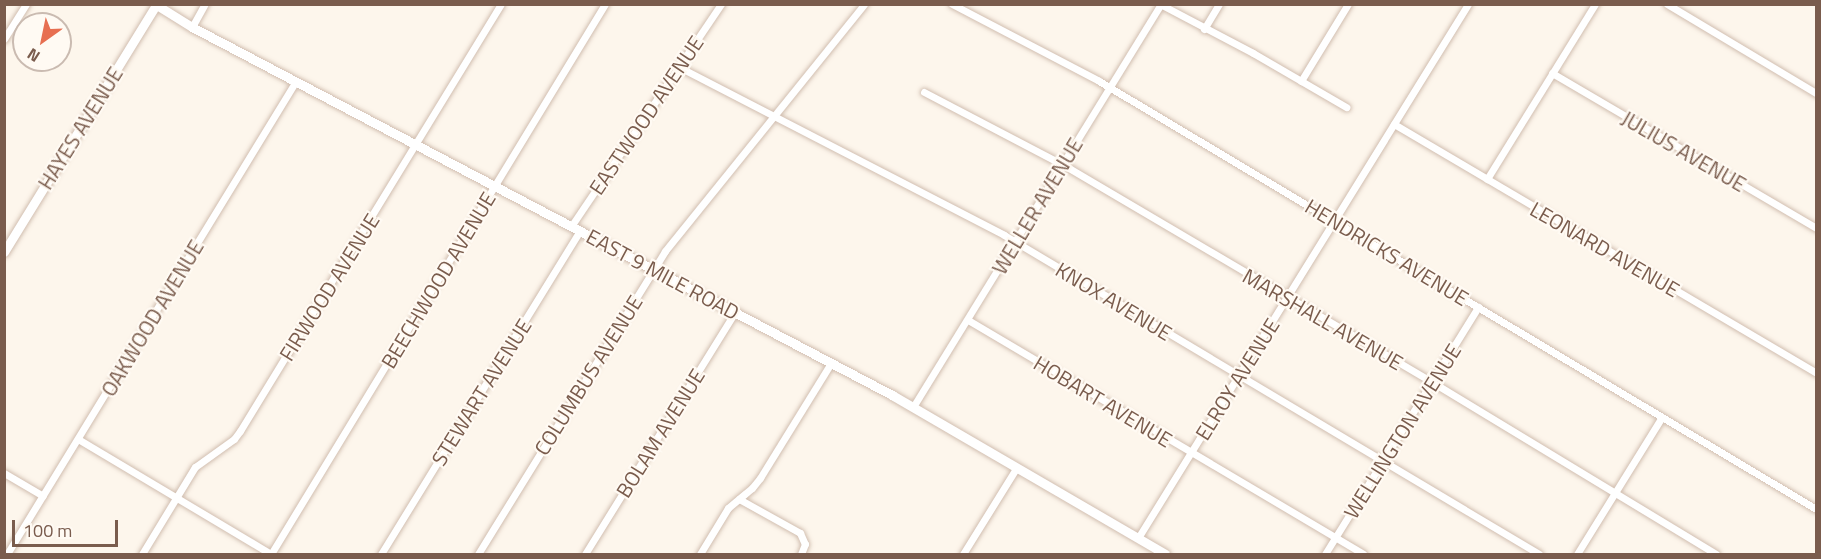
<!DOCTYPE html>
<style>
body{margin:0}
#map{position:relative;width:1821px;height:559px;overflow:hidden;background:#fdf6ec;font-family:"Titillium Web",sans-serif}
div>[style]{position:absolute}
.roads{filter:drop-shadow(0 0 2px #d1beb0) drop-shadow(0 0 2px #d1beb0)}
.street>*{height:7px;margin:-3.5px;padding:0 3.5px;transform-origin:3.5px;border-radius:3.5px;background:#fff}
.secondary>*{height:9px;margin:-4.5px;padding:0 4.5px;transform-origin:4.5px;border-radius:4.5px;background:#fff}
span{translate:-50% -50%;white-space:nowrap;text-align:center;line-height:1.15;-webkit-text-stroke:4.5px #fffaf3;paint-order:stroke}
.street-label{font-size:21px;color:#7a5c4d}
.frame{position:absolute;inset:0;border:6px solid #7a5c4d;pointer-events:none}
.north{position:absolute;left:12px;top:12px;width:60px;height:60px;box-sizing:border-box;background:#fffaf3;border:2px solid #cabbb1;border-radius:50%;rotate:213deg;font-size:16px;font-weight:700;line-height:24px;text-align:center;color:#7a5c4d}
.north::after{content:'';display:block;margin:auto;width:21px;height:27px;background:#e76f51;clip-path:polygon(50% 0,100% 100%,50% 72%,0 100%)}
.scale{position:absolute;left:12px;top:520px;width:106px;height:27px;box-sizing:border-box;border:3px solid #7a5c4d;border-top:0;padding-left:8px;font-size:18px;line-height:21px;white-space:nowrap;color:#7a5c4d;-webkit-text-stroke:4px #fffaf3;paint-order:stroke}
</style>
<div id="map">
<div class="roads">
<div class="street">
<div style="left:952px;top:4px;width:166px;rotate:27.6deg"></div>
<div style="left:1099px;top:81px;width:835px;rotate:30.83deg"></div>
<div style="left:1160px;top:4px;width:105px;rotate:27.8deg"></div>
<div style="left:1253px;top:53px;width:108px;rotate:30.1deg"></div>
<div style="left:1667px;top:4px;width:174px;rotate:30.9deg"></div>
<div style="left:192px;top:27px;width:26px;rotate:-61deg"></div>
<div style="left:1204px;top:29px;width:29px;rotate:-59deg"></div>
<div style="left:4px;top:39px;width:41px;rotate:-57.8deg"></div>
<div style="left:679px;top:67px;width:366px;rotate:27.3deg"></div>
<div style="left:1004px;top:235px;width:623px;rotate:30.81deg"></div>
<div style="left:1552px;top:73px;width:306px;rotate:30.4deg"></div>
<div style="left:1301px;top:81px;width:90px;rotate:-58.6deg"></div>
<div style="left:924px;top:92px;width:156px;rotate:27.6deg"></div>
<div style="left:1062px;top:164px;width:429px;rotate:30.5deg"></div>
<div style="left:1432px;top:382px;width:332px;rotate:31.2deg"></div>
<div style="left:1394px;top:124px;width:490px;rotate:30.5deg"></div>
<div style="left:1487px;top:179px;width:206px;rotate:-58.3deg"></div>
<div style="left:572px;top:225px;width:267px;rotate:-56deg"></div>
<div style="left:968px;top:320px;width:459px;rotate:30.6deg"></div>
<div style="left:913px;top:407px;width:472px;rotate:-58.4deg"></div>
<div style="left:78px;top:439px;width:225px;rotate:30.8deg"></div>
<div style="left:4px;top:473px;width:45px;rotate:30.5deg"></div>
<div style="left:739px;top:499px;width:70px;rotate:29.1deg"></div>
<div style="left:800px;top:533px;width:12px;rotate:66deg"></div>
<div style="left:805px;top:544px;width:11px;rotate:112deg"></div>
<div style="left:1138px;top:538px;width:628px;rotate:-58.28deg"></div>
<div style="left:7px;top:554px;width:554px;rotate:-58.58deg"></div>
<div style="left:142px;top:554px;width:102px;rotate:-58.7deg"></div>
<div style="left:195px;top:467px;width:48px;rotate:-35.7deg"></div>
<div style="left:234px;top:439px;width:10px;rotate:-53deg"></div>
<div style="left:240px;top:431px;width:500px;rotate:-58.57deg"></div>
<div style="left:271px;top:554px;width:643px;rotate:-58.73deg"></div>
<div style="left:381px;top:554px;width:380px;rotate:-58.4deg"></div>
<div style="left:478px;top:554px;width:356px;rotate:-58.3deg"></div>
<div style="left:665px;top:251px;width:317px;rotate:-51.1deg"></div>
<div style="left:585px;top:554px;width:285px;rotate:-58.2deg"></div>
<div style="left:700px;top:554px;width:54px;rotate:-58.7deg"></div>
<div style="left:728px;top:508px;width:31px;rotate:-40deg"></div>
<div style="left:752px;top:488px;width:13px;rotate:-51deg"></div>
<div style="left:760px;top:478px;width:135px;rotate:-58.3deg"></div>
<div style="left:963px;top:554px;width:102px;rotate:-58.2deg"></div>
<div style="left:1325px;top:554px;width:291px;rotate:-58.2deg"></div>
<div style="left:1577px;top:554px;width:161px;rotate:-58.2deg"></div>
</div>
<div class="secondary">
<div style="left:155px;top:4px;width:44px;rotate:31.9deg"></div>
<div style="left:192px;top:27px;width:791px;rotate:27.73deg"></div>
<div style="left:892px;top:395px;width:316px;rotate:30.2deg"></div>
<div style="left:4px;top:252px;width:290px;rotate:-58.4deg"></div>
</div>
</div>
<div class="street-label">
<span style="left:646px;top:115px;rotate:-56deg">EASTWOOD AVENUE</span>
<span style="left:80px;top:128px;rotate:-58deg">HAYES AVENUE</span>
<span style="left:1684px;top:151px;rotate:30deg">JULIUS AVENUE</span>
<span style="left:1037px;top:206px;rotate:-59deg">WELLER AVENUE</span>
<span style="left:1605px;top:249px;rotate:30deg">LEONARD AVENUE</span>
<span style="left:1387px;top:252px;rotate:31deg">HENDRICKS AVENUE</span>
<span style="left:663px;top:274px;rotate:28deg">EAST 9 MILE ROAD</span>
<span style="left:438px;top:280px;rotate:-59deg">BEECHWOOD AVENUE</span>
<span style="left:329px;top:287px;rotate:-58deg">FIRWOOD AVENUE</span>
<span style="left:1114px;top:301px;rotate:31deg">KNOX AVENUE</span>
<span style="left:152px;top:318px;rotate:-59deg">OAKWOOD AVENUE</span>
<span style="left:1323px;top:319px;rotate:30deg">MARSHALL AVENUE</span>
<span style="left:588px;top:375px;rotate:-58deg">COLUMBUS AVENUE</span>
<span style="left:1237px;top:379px;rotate:-58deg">ELROY AVENUE</span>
<span style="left:481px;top:392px;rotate:-58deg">STEWART AVENUE</span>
<span style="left:1103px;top:401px;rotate:31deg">HOBART AVENUE</span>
<span style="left:1402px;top:431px;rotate:-58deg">WELLINGTON AVENUE</span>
<span style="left:660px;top:433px;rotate:-58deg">BOLAM AVENUE</span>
</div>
<div class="frame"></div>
<div class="north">N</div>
<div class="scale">100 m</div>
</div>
